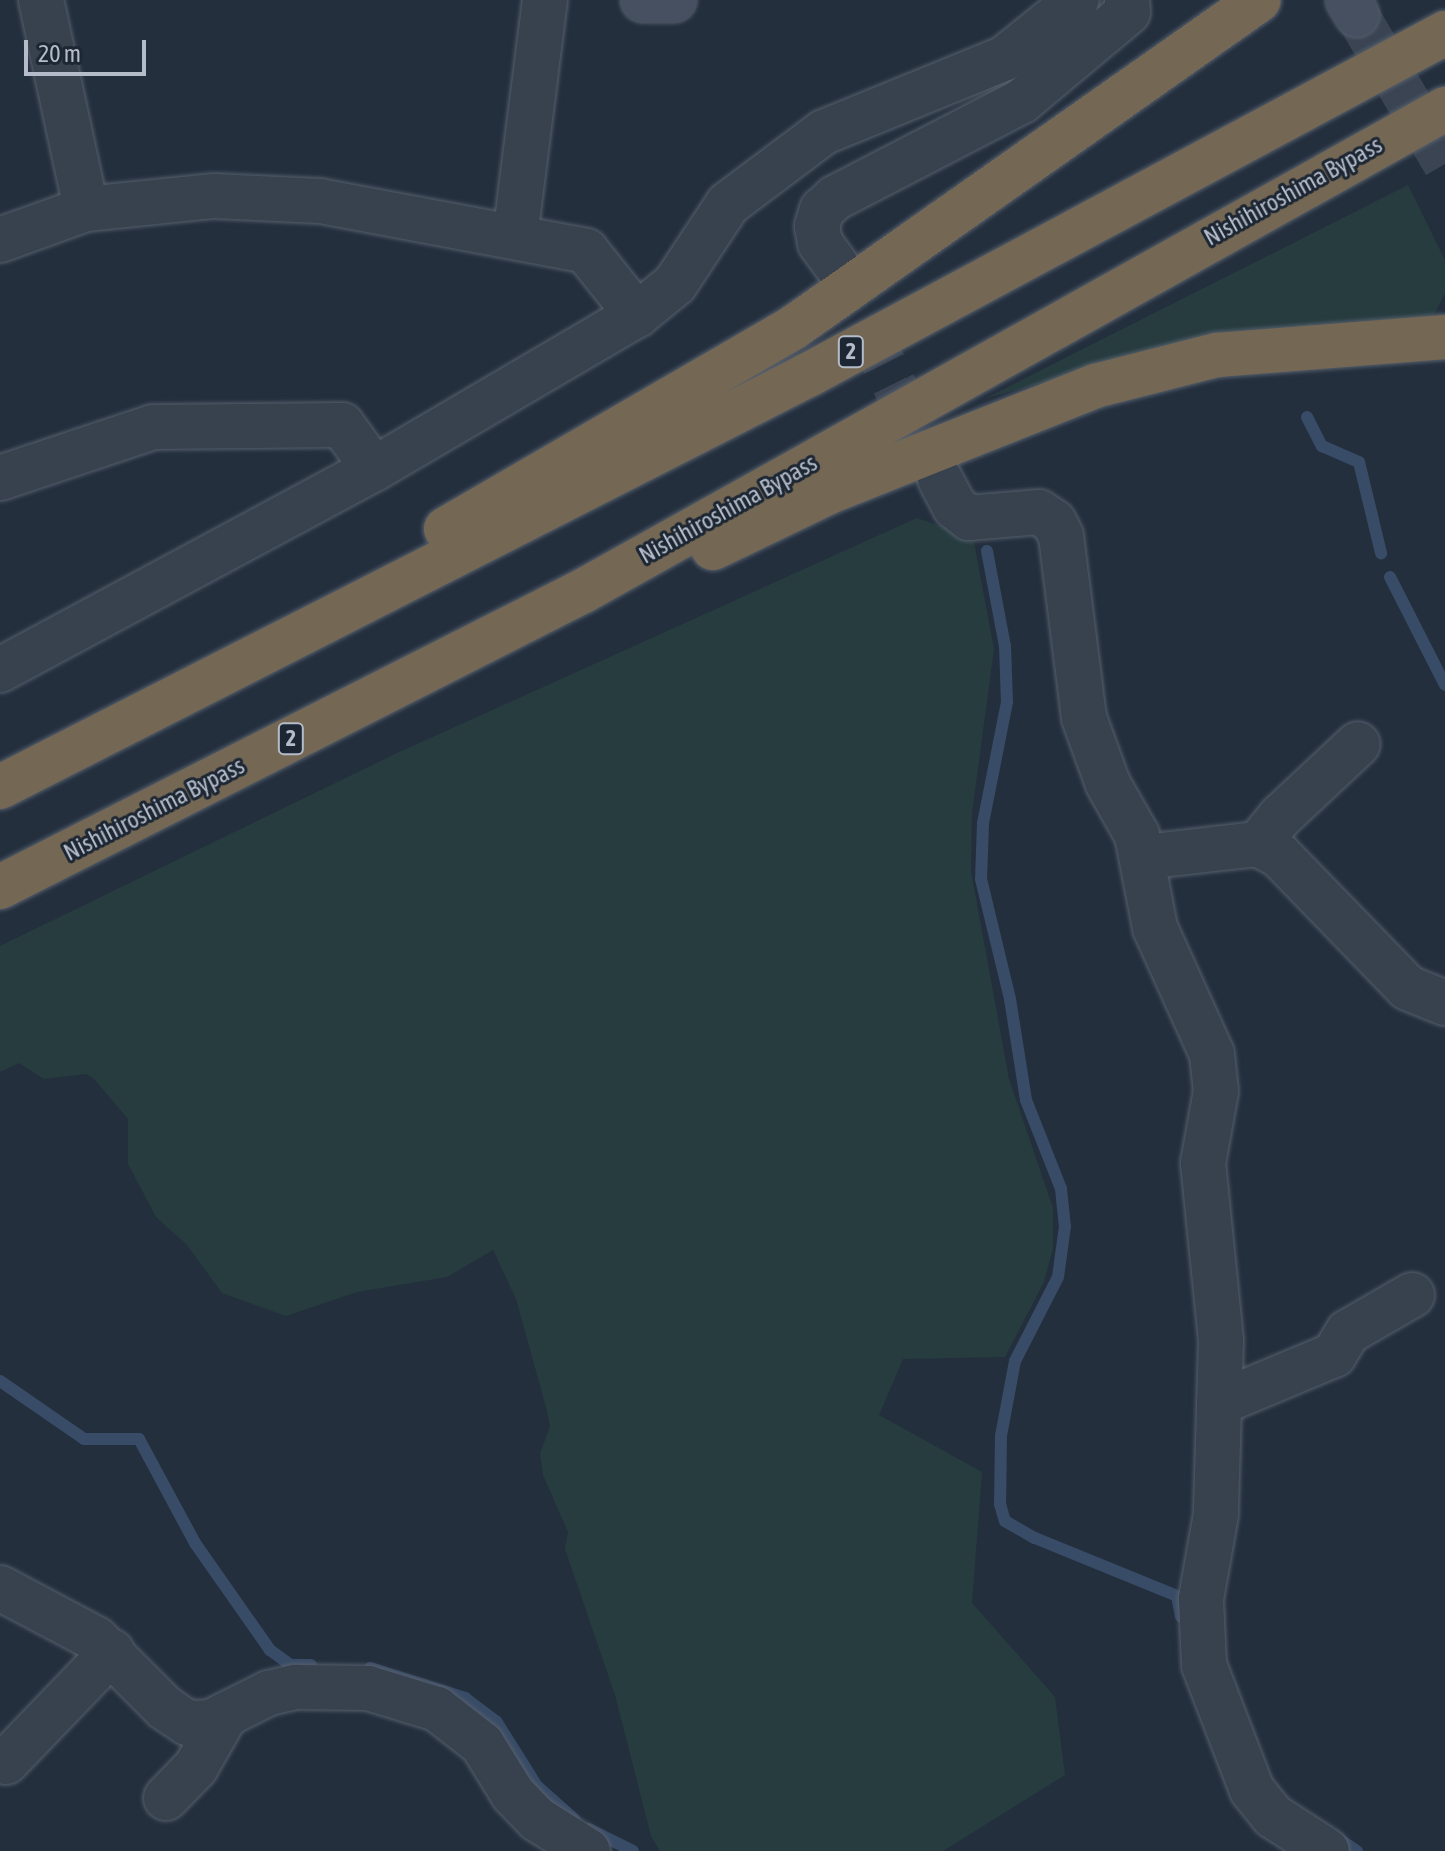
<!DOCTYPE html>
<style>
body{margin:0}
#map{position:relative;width:1445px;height:1851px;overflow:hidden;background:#242f3e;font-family:"Asap Condensed",sans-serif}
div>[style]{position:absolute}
.green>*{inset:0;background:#263c3f}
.stream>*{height:12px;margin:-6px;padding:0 6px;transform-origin:6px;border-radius:6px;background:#394c67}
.street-tunnel>*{height:44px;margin-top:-22px;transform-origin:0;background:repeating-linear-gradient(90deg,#3a4453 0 44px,transparent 0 66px)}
.secondary-tunnel>*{height:44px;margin-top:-22px;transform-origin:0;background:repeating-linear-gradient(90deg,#3a4453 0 44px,transparent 0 66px)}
.roads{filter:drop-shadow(0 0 2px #565f6c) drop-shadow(0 0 2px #565f6c)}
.street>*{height:44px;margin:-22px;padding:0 22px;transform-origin:22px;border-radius:22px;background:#38414e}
.secondary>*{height:44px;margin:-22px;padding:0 22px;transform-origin:22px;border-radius:22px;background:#465061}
.highway>*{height:44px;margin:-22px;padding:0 22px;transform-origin:22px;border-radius:22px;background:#746855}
span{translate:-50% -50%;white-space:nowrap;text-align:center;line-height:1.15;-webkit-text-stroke:6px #1d2633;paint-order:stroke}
.shield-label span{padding:2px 6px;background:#1d2633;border:2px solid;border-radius:6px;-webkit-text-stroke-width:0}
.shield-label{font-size:22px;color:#b4bcc9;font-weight:700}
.street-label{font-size:24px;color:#b4bcc9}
.scale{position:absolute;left:24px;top:40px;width:122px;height:36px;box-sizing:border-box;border:4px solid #b4bcc9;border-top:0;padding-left:10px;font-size:24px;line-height:28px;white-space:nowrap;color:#b4bcc9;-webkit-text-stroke:6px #1d2633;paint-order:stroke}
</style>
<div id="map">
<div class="green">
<div style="clip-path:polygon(1408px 185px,1445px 260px,1445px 293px,1433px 317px,1341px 322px,1194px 342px,986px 398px)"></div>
<div style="clip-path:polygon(917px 518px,973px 537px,994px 649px,972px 813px,971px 871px,1009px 1079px,1053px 1208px,1053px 1248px,1044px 1282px,1005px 1357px,903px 1359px,879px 1415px,982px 1472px,972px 1603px,1055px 1697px,1065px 1775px,943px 1851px,660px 1851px,651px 1836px,615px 1695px,565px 1549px,568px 1532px,543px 1475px,540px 1453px,550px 1427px,547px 1411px,516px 1299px,493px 1250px,447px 1277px,357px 1292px,286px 1316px,222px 1293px,187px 1245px,156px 1217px,128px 1164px,128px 1119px,94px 1079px,86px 1074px,44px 1079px,19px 1063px,0 1072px,0 946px,395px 754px)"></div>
</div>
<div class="stream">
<div style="left:1307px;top:417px;width:33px;rotate:63deg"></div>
<div style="left:1322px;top:446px;width:40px;rotate:23.4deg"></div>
<div style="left:1359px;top:462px;width:94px;rotate:76.4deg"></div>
<div style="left:987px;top:551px;width:97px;rotate:79.3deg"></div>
<div style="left:1005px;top:646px;width:56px;rotate:88deg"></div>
<div style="left:1007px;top:702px;width:123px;rotate:101.2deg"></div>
<div style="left:983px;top:823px;width:56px;rotate:92deg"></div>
<div style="left:981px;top:879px;width:123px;rotate:76.4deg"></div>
<div style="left:1010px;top:999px;width:102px;rotate:81deg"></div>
<div style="left:1026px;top:1100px;width:96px;rotate:68.5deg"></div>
<div style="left:1061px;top:1189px;width:37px;rotate:84deg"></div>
<div style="left:1065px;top:1226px;width:51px;rotate:97.8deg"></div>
<div style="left:1058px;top:1277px;width:94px;rotate:117.1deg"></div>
<div style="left:1015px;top:1361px;width:76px;rotate:100.6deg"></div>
<div style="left:1001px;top:1436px;width:68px;rotate:90.8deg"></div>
<div style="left:1000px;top:1504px;width:18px;rotate:74deg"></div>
<div style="left:1005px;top:1521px;width:34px;rotate:30deg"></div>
<div style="left:1035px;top:1538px;width:153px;rotate:22.2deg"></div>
<div style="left:1177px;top:1596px;width:21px;rotate:79deg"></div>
<div style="left:1390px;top:577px;width:121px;rotate:63deg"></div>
<div style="left:0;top:1381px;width:102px;rotate:34.6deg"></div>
<div style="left:84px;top:1439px;width:55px"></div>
<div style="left:139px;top:1439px;width:118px;rotate:61.7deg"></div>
<div style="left:195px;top:1543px;width:131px;rotate:55deg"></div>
<div style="left:270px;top:1650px;width:26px;rotate:36deg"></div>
<div style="left:291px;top:1665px;width:20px"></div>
<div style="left:370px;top:1668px;width:100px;rotate:17.5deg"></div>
<div style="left:465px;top:1698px;width:39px;rotate:37deg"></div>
<div style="left:496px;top:1721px;width:77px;rotate:57.8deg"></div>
<div style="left:537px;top:1786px;width:50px;rotate:41.7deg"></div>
<div style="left:589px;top:1829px;width:49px;rotate:26.6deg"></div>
<div style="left:1333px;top:1835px;width:29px;rotate:34deg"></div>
</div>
<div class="street-tunnel">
<div style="left:836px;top:265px;width:238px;rotate:64.1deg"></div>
</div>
<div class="secondary-tunnel">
<div style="left:1357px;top:15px;width:173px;rotate:59.4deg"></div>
</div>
<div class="roads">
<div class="street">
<div style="left:41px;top:0;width:214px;rotate:77.8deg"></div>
<div style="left:515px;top:237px;width:239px;rotate:-82.8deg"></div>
<div style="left:0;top:240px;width:91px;rotate:-19.8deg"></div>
<div style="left:86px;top:209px;width:129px;rotate:-5.8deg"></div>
<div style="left:214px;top:196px;width:106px;rotate:2.7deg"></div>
<div style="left:320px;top:201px;width:271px;rotate:10.6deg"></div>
<div style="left:586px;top:251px;width:82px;rotate:51.4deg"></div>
<div style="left:836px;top:265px;width:27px;rotate:-126deg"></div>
<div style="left:820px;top:243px;width:17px;rotate:-100deg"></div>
<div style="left:817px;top:226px;width:17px;rotate:-73deg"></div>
<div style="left:822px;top:210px;width:18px;rotate:-43deg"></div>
<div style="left:835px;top:198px;width:211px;rotate:-27.4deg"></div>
<div style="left:1022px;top:101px;width:138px;rotate:-40deg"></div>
<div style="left:1128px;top:12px;width:12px;rotate:-95deg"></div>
<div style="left:0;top:478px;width:161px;rotate:-18.4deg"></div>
<div style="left:153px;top:427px;width:189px;rotate:-0.6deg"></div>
<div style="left:342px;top:425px;width:54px;rotate:54deg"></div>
<div style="left:940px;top:479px;width:32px;rotate:62deg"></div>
<div style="left:955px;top:507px;width:18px;rotate:38deg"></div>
<div style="left:969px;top:518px;width:70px;rotate:-4.9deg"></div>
<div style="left:1039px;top:512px;width:18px;rotate:34deg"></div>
<div style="left:1054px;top:522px;width:16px;rotate:63deg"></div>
<div style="left:1061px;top:536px;width:183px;rotate:82.8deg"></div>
<div style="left:1084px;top:718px;width:70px;rotate:70deg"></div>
<div style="left:1108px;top:784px;width:59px;rotate:60.4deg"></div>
<div style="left:1137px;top:835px;width:95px;rotate:79deg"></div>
<div style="left:1155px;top:928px;width:138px;rotate:65.7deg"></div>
<div style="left:1212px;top:1054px;width:37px;rotate:84deg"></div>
<div style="left:1216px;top:1091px;width:73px;rotate:100.2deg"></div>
<div style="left:1203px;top:1163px;width:179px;rotate:84.2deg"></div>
<div style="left:1221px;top:1341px;width:173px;rotate:91.7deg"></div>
<div style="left:1216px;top:1514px;width:86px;rotate:100deg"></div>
<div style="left:1201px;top:1599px;width:66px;rotate:87.4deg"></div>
<div style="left:1204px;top:1665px;width:134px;rotate:69deg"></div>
<div style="left:1252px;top:1790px;width:33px;rotate:51deg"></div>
<div style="left:1273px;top:1816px;width:64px;rotate:32.9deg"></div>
<div style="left:0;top:670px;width:425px;rotate:-28.3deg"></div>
<div style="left:374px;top:469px;width:305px;rotate:-30.4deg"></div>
<div style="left:637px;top:315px;width:49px;rotate:-39.2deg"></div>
<div style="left:675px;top:284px;width:96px;rotate:-56.5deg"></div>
<div style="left:728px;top:204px;width:120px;rotate:-36.9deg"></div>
<div style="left:824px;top:132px;width:196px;rotate:-22.2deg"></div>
<div style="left:1005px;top:58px;width:92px;rotate:-38.9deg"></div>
<div style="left:1258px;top:844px;width:36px;rotate:-51deg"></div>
<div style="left:1281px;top:816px;width:105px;rotate:-43.1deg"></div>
<div style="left:1144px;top:857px;width:115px;rotate:-6.5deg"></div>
<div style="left:1258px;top:844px;width:24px;rotate:28deg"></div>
<div style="left:1279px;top:855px;width:185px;rotate:45.9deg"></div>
<div style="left:1408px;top:988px;width:40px;rotate:22deg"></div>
<div style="left:1219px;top:1403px;width:125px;rotate:-22.7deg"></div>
<div style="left:1334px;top:1355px;width:27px;rotate:-59deg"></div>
<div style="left:1348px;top:1332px;width:74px;rotate:-30deg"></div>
<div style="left:0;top:1588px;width:109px;rotate:28deg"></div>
<div style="left:96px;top:1639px;width:98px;rotate:45deg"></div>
<div style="left:165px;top:1708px;width:27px;rotate:34deg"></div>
<div style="left:187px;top:1723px;width:24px;rotate:-2deg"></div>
<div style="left:211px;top:1722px;width:65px;rotate:-26.6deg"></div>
<div style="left:269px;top:1693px;width:28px;rotate:-13deg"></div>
<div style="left:296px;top:1687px;width:72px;rotate:0.8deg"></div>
<div style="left:368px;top:1688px;width:72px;rotate:16.9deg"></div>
<div style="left:437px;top:1709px;width:57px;rotate:37.9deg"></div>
<div style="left:482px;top:1744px;width:59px;rotate:58.2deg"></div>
<div style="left:513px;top:1794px;width:35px;rotate:46deg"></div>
<div style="left:537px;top:1819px;width:60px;rotate:32.1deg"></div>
<div style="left:6px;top:1762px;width:153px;rotate:-46.1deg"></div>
<div style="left:166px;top:1798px;width:43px;rotate:-45.9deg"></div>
<div style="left:196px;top:1767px;width:59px;rotate:-60.4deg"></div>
</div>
<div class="secondary">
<div style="left:643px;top:0;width:31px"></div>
<div style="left:1348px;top:0;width:17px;rotate:59deg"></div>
</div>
<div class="highway">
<div style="left:446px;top:529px;width:402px;rotate:-30.1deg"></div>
<div style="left:794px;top:327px;width:568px;rotate:-35.12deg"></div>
<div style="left:713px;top:548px;width:129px;rotate:-25.8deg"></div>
<div style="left:829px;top:492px;width:286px;rotate:-21.7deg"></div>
<div style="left:1095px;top:386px;width:126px;rotate:-14.3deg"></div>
<div style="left:1217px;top:355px;width:229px;rotate:-4.5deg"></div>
<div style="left:0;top:787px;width:907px;rotate:-27.02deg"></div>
<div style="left:808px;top:375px;width:723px;rotate:-28.23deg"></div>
<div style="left:0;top:887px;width:654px;rotate:-26.92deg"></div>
<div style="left:583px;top:591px;width:988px;rotate:-29.21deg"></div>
</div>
</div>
<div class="shield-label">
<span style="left:851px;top:352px">2</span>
<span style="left:291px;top:739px">2</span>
</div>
<div class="street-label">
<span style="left:1293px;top:191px;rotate:-29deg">Nishihiroshima Bypass</span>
<span style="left:728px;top:509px;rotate:-29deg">Nishihiroshima Bypass</span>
<span style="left:154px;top:809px;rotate:-27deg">Nishihiroshima Bypass</span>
</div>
<div class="scale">20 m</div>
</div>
